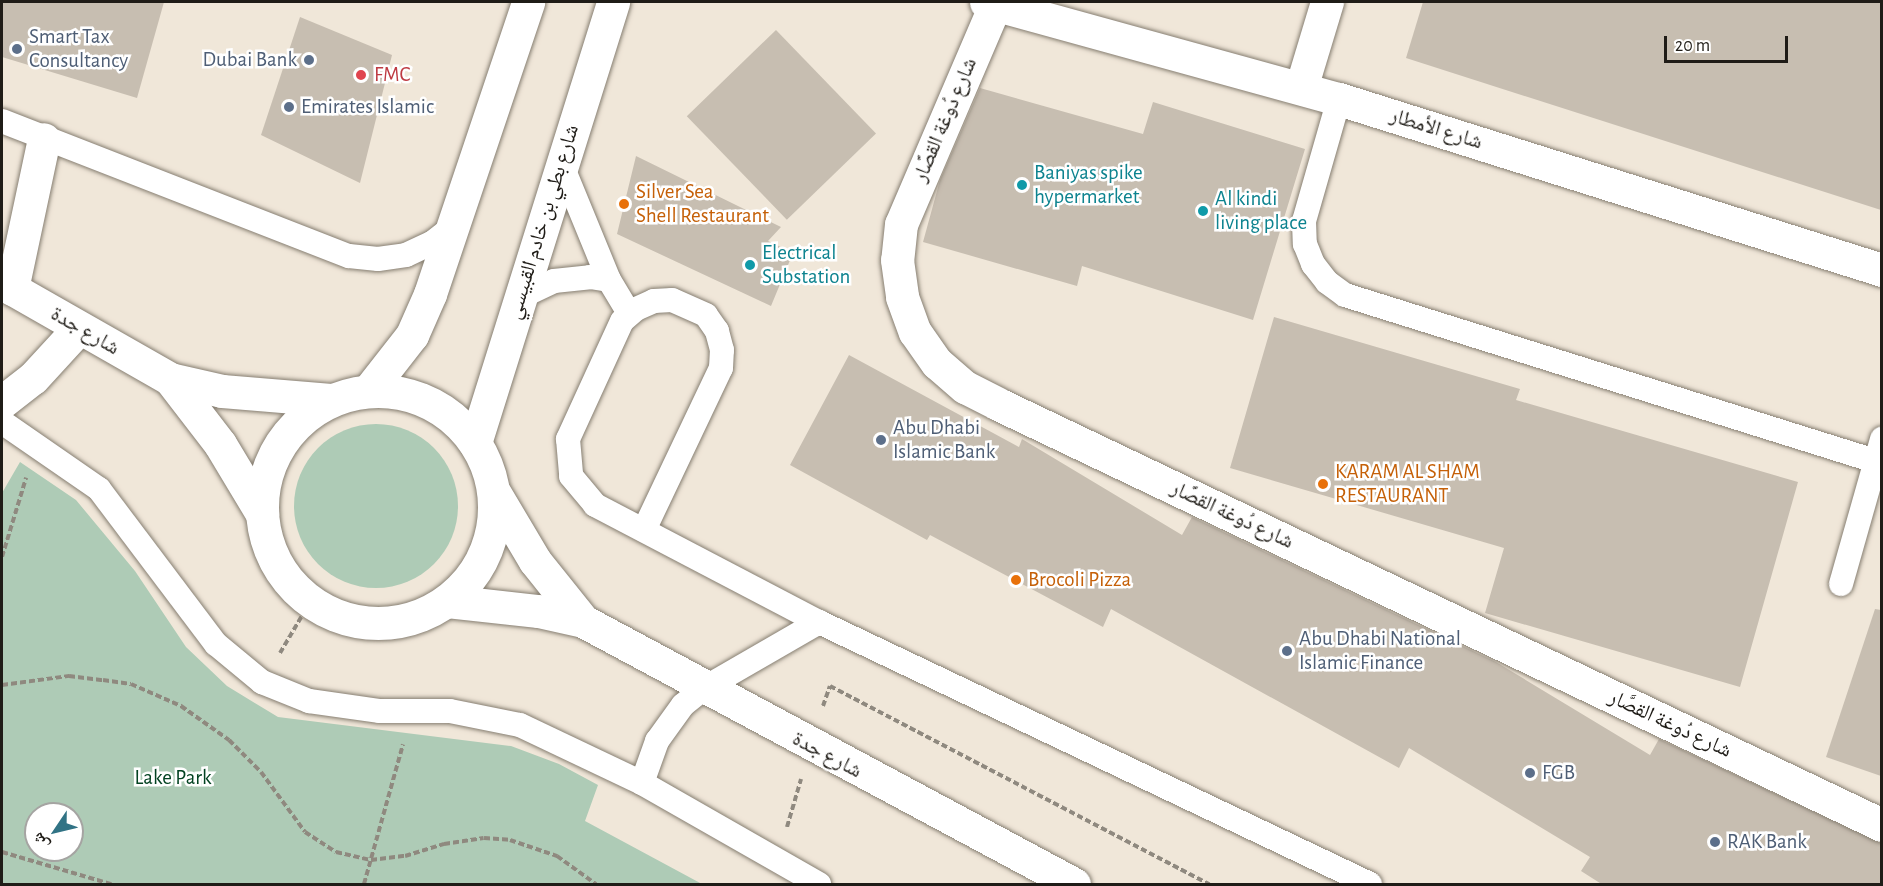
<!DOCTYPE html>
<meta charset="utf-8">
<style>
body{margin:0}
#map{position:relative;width:1883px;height:886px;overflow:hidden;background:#f0e7d9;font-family:"Alegreya Sans","Noto Naskh Arabic",sans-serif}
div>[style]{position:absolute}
.green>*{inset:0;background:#aecbb6}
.round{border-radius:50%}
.building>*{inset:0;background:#c7beb1;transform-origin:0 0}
.path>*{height:4px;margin-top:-2px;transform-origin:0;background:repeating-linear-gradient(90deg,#8f897f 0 6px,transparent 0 9px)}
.roads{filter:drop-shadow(0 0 2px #867e71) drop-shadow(0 0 2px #867e71)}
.service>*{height:24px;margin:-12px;padding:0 12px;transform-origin:12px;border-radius:12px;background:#fff}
.minor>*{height:33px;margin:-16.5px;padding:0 16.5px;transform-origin:16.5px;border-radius:16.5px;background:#fff}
.minor>.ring{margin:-16.5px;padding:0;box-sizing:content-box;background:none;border:33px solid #fff;border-radius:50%}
.tertiary>*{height:33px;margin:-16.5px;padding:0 16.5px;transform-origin:16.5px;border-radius:16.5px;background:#fff}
.dots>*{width:16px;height:16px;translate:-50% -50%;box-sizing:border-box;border:3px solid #fff;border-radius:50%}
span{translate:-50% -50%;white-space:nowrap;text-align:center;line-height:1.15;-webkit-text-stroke:5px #fff;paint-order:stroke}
.service-label{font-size:21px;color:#4e5e75}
.left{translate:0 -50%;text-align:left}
.right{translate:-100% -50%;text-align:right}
.health-label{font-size:21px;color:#be3a42}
.street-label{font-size:21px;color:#1f1c17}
.culture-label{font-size:21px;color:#0d838f}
.food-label{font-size:21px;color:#c56008}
.park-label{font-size:21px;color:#024221}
.frame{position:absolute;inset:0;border:3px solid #1f1c17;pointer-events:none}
.north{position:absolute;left:24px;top:802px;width:60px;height:60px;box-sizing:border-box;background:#fff;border:2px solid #a5a4a2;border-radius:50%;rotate:235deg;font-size:16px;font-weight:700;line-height:24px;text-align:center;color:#1f1c17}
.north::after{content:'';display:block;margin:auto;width:21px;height:27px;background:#317385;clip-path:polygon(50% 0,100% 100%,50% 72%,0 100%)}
.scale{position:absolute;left:1664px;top:36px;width:124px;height:27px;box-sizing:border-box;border:3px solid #1f1c17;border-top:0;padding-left:8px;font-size:18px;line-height:21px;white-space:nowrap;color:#1f1c17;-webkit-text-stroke:4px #fff;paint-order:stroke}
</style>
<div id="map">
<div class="green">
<div class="round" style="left:294px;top:424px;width:164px;height:164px"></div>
<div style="clip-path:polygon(evenodd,20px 462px,76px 500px,135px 571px,186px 647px,227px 686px,278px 717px,511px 746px,559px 764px,598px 785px,585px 821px,702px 884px,2px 884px,2px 493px,20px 462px,36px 814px,72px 814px,72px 850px,36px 850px,36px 814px)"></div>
</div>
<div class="building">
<div style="clip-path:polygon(2px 2px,164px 2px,137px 98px,2px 57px)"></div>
<div style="clip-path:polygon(1423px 2px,1881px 2px,1881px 210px,1406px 58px)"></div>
<div style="clip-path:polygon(300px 17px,392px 55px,360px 183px,261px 135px)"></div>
<div style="left:776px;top:30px;width:144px;height:124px;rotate:46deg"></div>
<div style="clip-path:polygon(980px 88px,1143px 134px,1153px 102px,1305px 149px,1253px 320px,1082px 266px,1077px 286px,923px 242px,940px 180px)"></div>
<div style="clip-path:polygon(636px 156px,781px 227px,768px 241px,793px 253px,771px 306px,617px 234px)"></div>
<div style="clip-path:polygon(1274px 317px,1520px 389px,1516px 400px,1798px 482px,1740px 687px,1485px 613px,1504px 548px,1230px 468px)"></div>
<div style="clip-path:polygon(849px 355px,1019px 447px,1022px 439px,1182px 535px,1192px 517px,1496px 662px,1650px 755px,1659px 739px,1881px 843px,1881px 885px,1603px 885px,1581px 871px,1590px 857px,1409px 748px,1399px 768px,1111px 609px,1103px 627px,930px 535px,927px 540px,790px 465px)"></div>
<div style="clip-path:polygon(1875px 609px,1881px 610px,1881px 776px,1826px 757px)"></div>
</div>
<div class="path">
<div style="left:2px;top:557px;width:83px;rotate:-73.1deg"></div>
<div style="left:280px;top:653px;width:59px;rotate:-59.5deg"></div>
<div style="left:2px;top:685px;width:68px;rotate:-7.7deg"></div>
<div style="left:69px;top:676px;width:34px;rotate:7deg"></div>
<div style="left:103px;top:680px;width:28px;rotate:8deg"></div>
<div style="left:131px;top:684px;width:55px;rotate:23.7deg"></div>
<div style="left:181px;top:706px;width:59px;rotate:35.3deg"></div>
<div style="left:229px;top:740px;width:45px;rotate:45deg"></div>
<div style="left:261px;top:772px;width:74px;rotate:53.7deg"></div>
<div style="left:305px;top:832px;width:37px;rotate:33deg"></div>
<div style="left:336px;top:852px;width:36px;rotate:13deg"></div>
<div style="left:371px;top:860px;width:34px;rotate:-7deg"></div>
<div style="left:405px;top:856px;width:41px;rotate:-17.1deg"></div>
<div style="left:444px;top:844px;width:40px;rotate:-8.5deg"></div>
<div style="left:484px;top:838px;width:26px;rotate:4deg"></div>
<div style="left:510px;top:840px;width:50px;rotate:18.8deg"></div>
<div style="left:557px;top:856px;width:48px;rotate:35.7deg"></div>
<div style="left:823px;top:706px;width:21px;rotate:-71deg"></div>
<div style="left:830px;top:686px;width:428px;rotate:27.6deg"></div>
<div style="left:787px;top:827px;width:50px;rotate:-73.7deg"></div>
<div style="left:2px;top:852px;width:114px;rotate:16.4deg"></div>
<div style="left:364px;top:884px;width:145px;rotate:-74.4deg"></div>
</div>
<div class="roads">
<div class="service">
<div style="left:1339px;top:99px;width:127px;rotate:106deg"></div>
<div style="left:1304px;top:221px;width:23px;rotate:88deg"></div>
<div style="left:1305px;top:244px;width:22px;rotate:68deg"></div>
<div style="left:1313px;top:264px;width:23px;rotate:52deg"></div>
<div style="left:1327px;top:282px;width:22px;rotate:36deg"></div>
<div style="left:1345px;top:295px;width:555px;rotate:17.39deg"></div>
<div style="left:2px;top:121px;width:372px;rotate:21.3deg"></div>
<div style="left:349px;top:256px;width:29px;rotate:6deg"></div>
<div style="left:378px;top:259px;width:28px;rotate:-8deg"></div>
<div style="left:406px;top:255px;width:29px;rotate:-25deg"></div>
<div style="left:432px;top:243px;width:29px;rotate:-38deg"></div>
<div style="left:561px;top:163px;width:126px;rotate:67.7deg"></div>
<div style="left:609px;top:280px;width:39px;rotate:59deg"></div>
<div style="left:520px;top:297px;width:38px;rotate:-25deg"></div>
<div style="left:554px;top:281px;width:36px;rotate:-6deg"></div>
<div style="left:590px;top:277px;width:19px;rotate:9deg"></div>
<div style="left:2px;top:422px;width:118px;rotate:34.6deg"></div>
<div style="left:99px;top:489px;width:194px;rotate:53deg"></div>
<div style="left:216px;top:644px;width:60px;rotate:39.6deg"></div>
<div style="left:262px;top:682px;width:51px;rotate:22deg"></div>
<div style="left:309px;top:701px;width:72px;rotate:8deg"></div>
<div style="left:380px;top:711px;width:70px"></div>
<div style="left:450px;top:711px;width:71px;rotate:11.3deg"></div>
<div style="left:520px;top:725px;width:135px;rotate:25.4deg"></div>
<div style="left:642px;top:783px;width:204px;rotate:29.7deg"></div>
<div style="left:644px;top:530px;width:179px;rotate:-64.6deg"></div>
<div style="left:721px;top:368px;width:18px;rotate:-87deg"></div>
<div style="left:722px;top:350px;width:20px;rotate:-105deg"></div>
<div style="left:717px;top:331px;width:19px;rotate:-125deg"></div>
<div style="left:706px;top:315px;width:37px;rotate:-156deg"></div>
<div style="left:672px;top:300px;width:18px;rotate:177deg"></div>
<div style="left:654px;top:301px;width:20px;rotate:156deg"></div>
<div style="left:636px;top:309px;width:18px;rotate:139deg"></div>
<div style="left:622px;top:321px;width:130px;rotate:114.6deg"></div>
<div style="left:568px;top:439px;width:37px;rotate:85deg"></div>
<div style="left:571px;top:476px;width:38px;rotate:50deg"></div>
<div style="left:595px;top:505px;width:253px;rotate:27.6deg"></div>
<div style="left:819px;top:622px;width:610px;rotate:25.43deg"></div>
<div style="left:1841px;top:584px;width:151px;rotate:-74.2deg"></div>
<div style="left:642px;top:783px;width:45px;rotate:-70.3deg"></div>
<div style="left:657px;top:741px;width:44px;rotate:-54.2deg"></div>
<div style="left:683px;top:705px;width:26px;rotate:-39deg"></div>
<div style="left:703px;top:689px;width:134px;rotate:-30deg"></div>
</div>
<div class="minor">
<div style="left:986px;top:2px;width:366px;rotate:15.4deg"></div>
<div style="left:1339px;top:99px;width:569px;rotate:17.48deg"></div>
<div style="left:995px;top:5px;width:238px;rotate:113.2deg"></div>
<div style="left:901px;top:224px;width:36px;rotate:96deg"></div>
<div style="left:897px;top:260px;width:37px;rotate:82deg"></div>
<div style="left:902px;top:297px;width:37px;rotate:70deg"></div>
<div style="left:915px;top:332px;width:38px;rotate:55deg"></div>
<div style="left:937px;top:363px;width:37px;rotate:41deg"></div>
<div style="left:965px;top:387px;width:37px;rotate:27deg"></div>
<div style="left:998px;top:404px;width:979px;rotate:25.47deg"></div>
<div style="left:1301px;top:88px;width:90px;rotate:-73.2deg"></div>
<div style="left:2px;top:283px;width:193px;rotate:29.7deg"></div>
<div style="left:170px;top:379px;width:53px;rotate:13deg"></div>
<div style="left:222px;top:391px;width:109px;rotate:4.7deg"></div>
<div style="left:12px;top:289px;width:153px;rotate:-78deg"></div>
<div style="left:170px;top:379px;width:82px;rotate:52.4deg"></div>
<div style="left:220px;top:444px;width:82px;rotate:59deg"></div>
<div class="ring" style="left:262px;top:391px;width:199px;height:199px"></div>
<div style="left:2px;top:402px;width:39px;rotate:-38deg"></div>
<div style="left:33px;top:378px;width:68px;rotate:-47.4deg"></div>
<div style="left:494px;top:492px;width:80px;rotate:59.3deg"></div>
<div style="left:535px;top:561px;width:77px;rotate:51.3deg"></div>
<div style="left:447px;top:601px;width:92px;rotate:6.3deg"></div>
<div style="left:538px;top:611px;width:46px;rotate:12.5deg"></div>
<div style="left:583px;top:621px;width:557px;rotate:28.18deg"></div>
</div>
<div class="tertiary">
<div style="left:369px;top:390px;width:70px;rotate:-52deg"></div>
<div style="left:412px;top:335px;width:45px;rotate:-66.3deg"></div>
<div style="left:430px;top:294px;width:308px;rotate:-71.4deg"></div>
<div style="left:475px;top:443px;width:462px;rotate:-72.6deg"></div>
</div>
</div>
<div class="dots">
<div style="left:17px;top:49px;background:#5c6f8a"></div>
<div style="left:309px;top:60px;background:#5c6f8a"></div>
<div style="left:361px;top:75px;background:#e0444e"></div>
<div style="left:289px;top:107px;background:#5c6f8a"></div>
<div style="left:1022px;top:185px;background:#0f9aa8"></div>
<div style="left:624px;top:204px;background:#e8710a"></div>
<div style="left:1203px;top:211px;background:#0f9aa8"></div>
<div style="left:750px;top:265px;background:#0f9aa8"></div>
<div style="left:881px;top:440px;background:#5c6f8a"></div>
<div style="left:1323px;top:484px;background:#e8710a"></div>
<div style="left:1016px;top:580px;background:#e8710a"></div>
<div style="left:1287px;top:651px;background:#5c6f8a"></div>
<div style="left:1530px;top:773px;background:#5c6f8a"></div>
<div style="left:1715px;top:842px;background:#5c6f8a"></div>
</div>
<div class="service-label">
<span class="left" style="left:29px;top:49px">Smart Tax<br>Consultancy</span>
<span class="right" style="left:297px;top:60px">Dubai Bank</span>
<span class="left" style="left:301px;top:107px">Emirates Islamic</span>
<span class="left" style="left:893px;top:440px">Abu Dhabi<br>Islamic Bank</span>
<span class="left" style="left:1299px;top:651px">Abu Dhabi National<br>Islamic Finance</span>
<span class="left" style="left:1542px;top:773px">FGB</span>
<span class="left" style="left:1727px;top:842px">RAK Bank</span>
</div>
<div class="health-label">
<span class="left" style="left:374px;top:75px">FMC</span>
</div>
<div class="street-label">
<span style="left:945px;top:120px;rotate:-67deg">شارع دُوغة القصَّار</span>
<span style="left:1436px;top:129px;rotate:17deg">شارع الأمطار</span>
<span style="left:543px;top:222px;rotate:-73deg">شارع بطي بن خادم القبيسي</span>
<span style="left:85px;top:331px;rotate:30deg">شارع جدة</span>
<span style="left:1232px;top:515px;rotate:25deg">شارع دُوغة القصَّار</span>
<span style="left:1670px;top:724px;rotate:25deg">شارع دُوغة القصَّار</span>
<span style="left:827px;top:755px;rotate:28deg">شارع جدة</span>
</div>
<div class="culture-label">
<span class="left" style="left:1034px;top:185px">Baniyas spike<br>hypermarket</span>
<span class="left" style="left:1215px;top:211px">Al kindi<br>living place</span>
<span class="left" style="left:762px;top:265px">Electrical<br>Substation</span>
</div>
<div class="food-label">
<span class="left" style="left:636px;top:204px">Silver Sea<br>Shell Restaurant</span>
<span class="left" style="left:1335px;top:484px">KARAM AL SHAM<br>RESTAURANT</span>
<span class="left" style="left:1028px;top:580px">Brocoli Pizza</span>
</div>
<div class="park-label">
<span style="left:173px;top:778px">Lake Park</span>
</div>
<div class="frame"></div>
<div class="north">ش</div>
<div class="scale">20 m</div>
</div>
